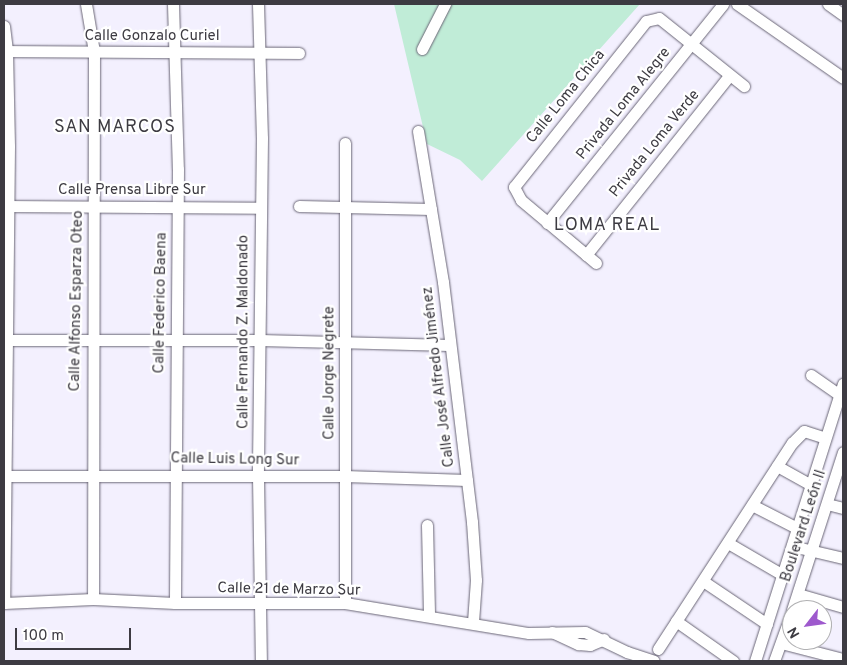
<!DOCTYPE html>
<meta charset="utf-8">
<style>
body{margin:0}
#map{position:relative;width:847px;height:665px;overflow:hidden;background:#f3f0fe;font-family:Overpass,sans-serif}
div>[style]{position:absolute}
.green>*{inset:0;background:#c0ecd7}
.roads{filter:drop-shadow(0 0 1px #6a6676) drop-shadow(0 0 1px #6a6676)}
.minor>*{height:11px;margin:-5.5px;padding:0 5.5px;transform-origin:5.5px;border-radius:5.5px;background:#fff}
span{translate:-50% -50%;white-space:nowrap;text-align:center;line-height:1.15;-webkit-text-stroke:4.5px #fff;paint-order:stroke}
.street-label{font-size:15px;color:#3d3b42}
.quarter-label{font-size:18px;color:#3d3b42;letter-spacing:1px}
.frame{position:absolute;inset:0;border:5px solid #3d3b42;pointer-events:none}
.north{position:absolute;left:782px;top:600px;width:50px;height:50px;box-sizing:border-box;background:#fff;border:1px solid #b1b1b3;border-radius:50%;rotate:240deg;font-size:14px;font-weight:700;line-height:20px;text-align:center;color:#3d3b42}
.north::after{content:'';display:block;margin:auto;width:18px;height:22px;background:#9e59cd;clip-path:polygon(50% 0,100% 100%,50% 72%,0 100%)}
.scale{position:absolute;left:15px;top:628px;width:116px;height:22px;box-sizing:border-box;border:2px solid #3d3b42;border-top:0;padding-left:6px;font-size:15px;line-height:18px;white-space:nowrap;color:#3d3b42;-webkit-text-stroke:4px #fff;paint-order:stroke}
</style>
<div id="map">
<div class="green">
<div style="clip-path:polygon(394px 4px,640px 4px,482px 181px,460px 160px,427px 144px)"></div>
</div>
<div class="roads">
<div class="minor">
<div style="left:86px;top:4px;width:49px;rotate:80.5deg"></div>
<div style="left:94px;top:52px;width:547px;rotate:90.1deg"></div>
<div style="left:173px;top:4px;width:165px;rotate:88.3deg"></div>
<div style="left:178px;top:169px;width:434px;rotate:90.4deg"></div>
<div style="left:258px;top:4px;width:134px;rotate:88.3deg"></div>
<div style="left:262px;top:138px;width:338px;rotate:90.7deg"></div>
<div style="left:258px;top:476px;width:185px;rotate:89.1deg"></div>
<div style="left:737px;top:4px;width:129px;rotate:34.9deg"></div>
<div style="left:828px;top:4px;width:19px;rotate:36deg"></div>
<div style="left:4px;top:26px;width:25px;rotate:83deg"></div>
<div style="left:7px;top:51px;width:95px;rotate:88.8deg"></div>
<div style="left:9px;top:146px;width:457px;rotate:90.6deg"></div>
<div style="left:422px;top:49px;width:51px;rotate:-62.9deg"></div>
<div style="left:4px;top:51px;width:295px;rotate:0.4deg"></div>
<div style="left:418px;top:131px;width:153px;rotate:80.6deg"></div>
<div style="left:443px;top:282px;width:242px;rotate:83.1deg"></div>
<div style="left:472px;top:522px;width:58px;rotate:86.1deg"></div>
<div style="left:476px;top:580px;width:42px;rotate:94.1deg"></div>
<div style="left:345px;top:143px;width:460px;rotate:90deg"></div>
<div style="left:4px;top:206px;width:256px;rotate:0.4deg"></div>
<div style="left:299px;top:206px;width:132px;rotate:1.3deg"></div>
<div style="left:547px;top:223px;width:281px;rotate:-51.2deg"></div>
<div style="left:586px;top:255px;width:229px;rotate:-51.4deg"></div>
<div style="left:596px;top:263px;width:98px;rotate:-140deg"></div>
<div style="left:521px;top:200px;width:15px;rotate:-118deg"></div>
<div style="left:514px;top:187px;width:212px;rotate:-51.5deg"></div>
<div style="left:646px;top:21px;width:13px;rotate:-13deg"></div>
<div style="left:659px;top:18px;width:109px;rotate:38.7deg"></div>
<div style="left:4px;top:340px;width:256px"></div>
<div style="left:260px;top:340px;width:189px;rotate:1.5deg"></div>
<div style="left:811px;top:375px;width:35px;rotate:35deg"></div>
<div style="left:777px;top:466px;width:37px;rotate:29deg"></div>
<div style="left:4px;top:476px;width:340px"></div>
<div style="left:344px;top:476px;width:123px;rotate:1.9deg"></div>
<div style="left:827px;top:504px;width:16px;rotate:14deg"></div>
<div style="left:752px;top:505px;width:51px;rotate:27.1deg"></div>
<div style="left:427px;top:525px;width:90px;rotate:88.7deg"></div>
<div style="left:728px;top:543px;width:64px;rotate:30.2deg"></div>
<div style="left:792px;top:546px;width:52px;rotate:13.2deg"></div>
<div style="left:703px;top:581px;width:77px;rotate:33.9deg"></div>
<div style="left:798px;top:594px;width:47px;rotate:16.1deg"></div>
<div style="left:4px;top:603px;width:89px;rotate:-2.6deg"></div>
<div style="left:93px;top:599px;width:82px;rotate:2.8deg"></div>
<div style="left:175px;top:603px;width:170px"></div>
<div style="left:345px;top:603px;width:186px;rotate:9.3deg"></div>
<div style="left:529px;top:633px;width:56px;rotate:-1deg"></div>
<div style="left:585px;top:632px;width:47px;rotate:25.5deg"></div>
<div style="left:627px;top:652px;width:28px;rotate:18deg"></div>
<div style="left:792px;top:610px;width:166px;rotate:-72.1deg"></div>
<div style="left:676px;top:621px;width:70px;rotate:35.1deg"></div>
<div style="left:552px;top:632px;width:29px;rotate:25deg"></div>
<div style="left:578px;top:644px;width:12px;rotate:5deg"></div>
<div style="left:590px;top:645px;width:15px;rotate:-23deg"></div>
<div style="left:781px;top:643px;width:64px;rotate:14.5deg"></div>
<div style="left:658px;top:649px;width:246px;rotate:-57deg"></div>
<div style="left:792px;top:443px;width:17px;rotate:-45deg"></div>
<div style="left:804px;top:431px;width:22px;rotate:18deg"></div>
<div style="left:755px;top:661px;width:291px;rotate:-72.4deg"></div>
<div style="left:774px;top:661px;width:53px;rotate:-70.2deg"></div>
</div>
</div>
<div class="street-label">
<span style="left:152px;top:37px">Calle Gonzalo Curiel</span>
<span style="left:566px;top:97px;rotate:-51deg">Calle Loma Chica</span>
<span style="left:624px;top:104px;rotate:-51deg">Privada Loma Alegre</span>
<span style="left:655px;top:144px;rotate:-51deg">Privada Loma Verde</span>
<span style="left:132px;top:191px">Calle Prensa Libre Sur</span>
<span style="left:77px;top:301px;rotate:-89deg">Calle Alfonso Esparza Oteo</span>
<span style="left:161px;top:303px;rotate:-89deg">Calle Federico Baena</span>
<span style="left:244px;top:332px;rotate:-90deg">Calle Fernando Z. Maldonado</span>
<span style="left:330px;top:373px;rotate:-90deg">Calle Jorge Negrete</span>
<span style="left:439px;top:377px;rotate:-97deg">Calle José Alfredo Jiménez</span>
<span style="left:235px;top:460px;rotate:1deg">Calle Luis Long Sur</span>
<span style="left:804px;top:526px;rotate:-72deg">Boulevard León II</span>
<span style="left:289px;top:590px;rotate:1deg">Calle 21 de Marzo Sur</span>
</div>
<div class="quarter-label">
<span style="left:115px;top:128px">SAN MARCOS</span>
<span style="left:607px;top:226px">LOMA REAL</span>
</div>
<div class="frame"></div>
<div class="north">N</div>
<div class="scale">100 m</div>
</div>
